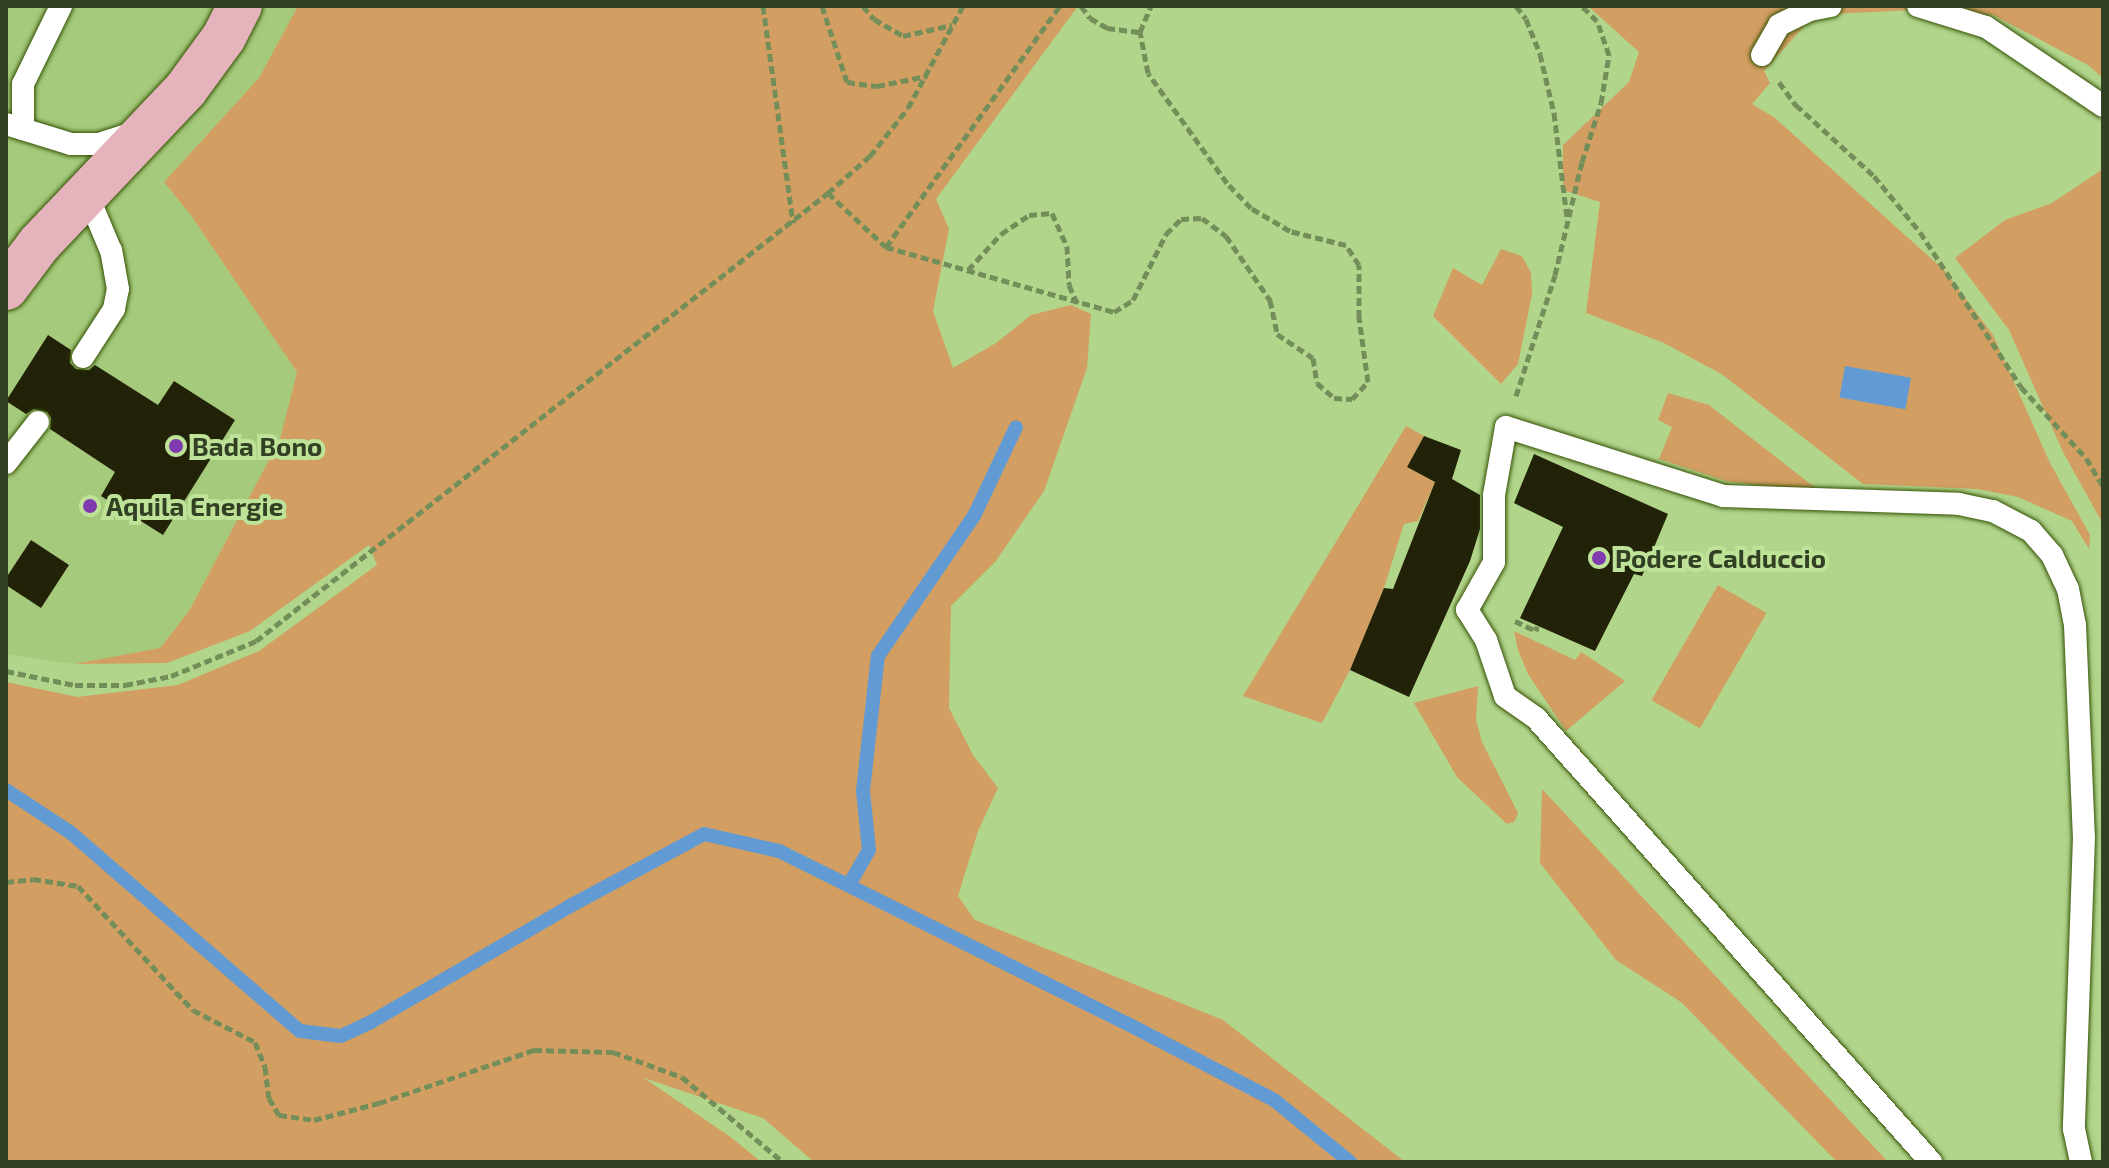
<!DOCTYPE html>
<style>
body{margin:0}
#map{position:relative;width:2109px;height:1168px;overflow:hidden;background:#b1d58b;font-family:"Exo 2",sans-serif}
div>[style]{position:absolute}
.built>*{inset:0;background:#a5ca7b}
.green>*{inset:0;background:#d29e62;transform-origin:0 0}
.water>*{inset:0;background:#629bd3;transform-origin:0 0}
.stream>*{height:14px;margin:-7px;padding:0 7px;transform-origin:7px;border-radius:7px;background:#629bd3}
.building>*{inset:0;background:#222208}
.path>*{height:5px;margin-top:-2.5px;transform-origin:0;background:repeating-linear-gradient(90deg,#748e59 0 8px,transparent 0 12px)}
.roads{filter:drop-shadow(0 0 2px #355204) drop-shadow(0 0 2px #355204)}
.lane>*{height:22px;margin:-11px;padding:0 11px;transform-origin:11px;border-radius:11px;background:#fff}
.primary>*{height:44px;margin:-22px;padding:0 22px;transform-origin:22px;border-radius:22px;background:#e5b3bb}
.dots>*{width:22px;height:22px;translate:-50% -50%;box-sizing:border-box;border:4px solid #bee298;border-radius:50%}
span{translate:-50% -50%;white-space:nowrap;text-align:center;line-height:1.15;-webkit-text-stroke:8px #bee298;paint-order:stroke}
.poi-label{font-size:26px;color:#324123;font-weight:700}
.left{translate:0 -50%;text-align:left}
.frame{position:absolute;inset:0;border:8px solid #324123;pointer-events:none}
</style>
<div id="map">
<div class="built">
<div style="clip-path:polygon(6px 6px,298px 6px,259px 78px,164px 182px,190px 214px,297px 372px,280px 439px,189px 611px,160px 648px,74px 664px,6px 654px)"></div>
</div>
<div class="green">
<div style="clip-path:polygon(298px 6px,1078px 6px,936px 199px,949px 229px,933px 311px,953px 368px,996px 343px,1031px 315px,1071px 305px,1091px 314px,1087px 368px,1044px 491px,995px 562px,951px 606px,949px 708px,973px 755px,998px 788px,978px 831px,958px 896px,975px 920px,1223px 1020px,1405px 1162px,814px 1162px,763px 1118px,644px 1078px,732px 1138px,761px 1162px,6px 1162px,6px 682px,77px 697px,178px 685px,259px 651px,377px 565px,369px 545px,250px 631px,167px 663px,74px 664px,160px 648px,189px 611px,280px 439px,297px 372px,190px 214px,164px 182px,259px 78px)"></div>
<div style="clip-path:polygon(1588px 6px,2103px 6px,2103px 78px,2088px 65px,1993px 15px,1911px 10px,1814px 15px,1764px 71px,1770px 83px,1752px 104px,1775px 118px,1945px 271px,1993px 335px,2050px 463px,2090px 535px,2089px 549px,2072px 521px,2018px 497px,1977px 489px,1863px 484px,1723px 375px,1664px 343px,1586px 313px,1600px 202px,1563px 190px,1563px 145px,1629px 82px,1639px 52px)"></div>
<div style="clip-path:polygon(2103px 169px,2103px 524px,2063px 452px,2009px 330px,1955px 258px,2005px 220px,2052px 203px)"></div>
<div style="clip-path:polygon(1501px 249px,1522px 256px,1531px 273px,1532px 294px,1518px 364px,1501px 384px,1433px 316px,1453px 268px,1482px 285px)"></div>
<div style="clip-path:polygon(1668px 393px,1709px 405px,1822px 493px,1726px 481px,1659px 459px,1672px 427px,1658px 420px)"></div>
<div style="clip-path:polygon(1406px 426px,1424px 436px,1407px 467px,1435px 482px,1418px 521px,1404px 524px,1384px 588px,1350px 670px,1322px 723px,1243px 696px)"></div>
<div style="left:1718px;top:585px;width:56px;height:133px;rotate:30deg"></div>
<div style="clip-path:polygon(1514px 631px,1575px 660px,1581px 652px,1625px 681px,1566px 731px,1528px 674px,1518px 650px)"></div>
<div style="clip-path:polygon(1478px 686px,1476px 720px,1482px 742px,1518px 813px,1514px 822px,1507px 824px,1457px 777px,1414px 703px)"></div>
<div style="clip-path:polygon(1542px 789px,1888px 1162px,1837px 1162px,1681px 1002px,1616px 960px,1540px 863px)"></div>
</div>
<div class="water">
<div style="left:1845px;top:366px;width:67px;height:32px;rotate:10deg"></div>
</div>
<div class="stream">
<div style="left:6px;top:790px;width:77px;rotate:33.3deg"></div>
<div style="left:70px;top:832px;width:304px;rotate:40.9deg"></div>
<div style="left:300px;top:1031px;width:41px;rotate:7deg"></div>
<div style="left:341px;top:1036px;width:33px;rotate:-25deg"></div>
<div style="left:371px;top:1022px;width:230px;rotate:-30.2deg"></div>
<div style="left:570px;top:906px;width:152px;rotate:-28.2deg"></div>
<div style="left:704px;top:834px;width:77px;rotate:12.8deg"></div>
<div style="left:779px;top:851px;width:387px;rotate:26.4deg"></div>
<div style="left:1126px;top:1023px;width:167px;rotate:27.5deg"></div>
<div style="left:1274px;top:1100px;width:98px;rotate:39.2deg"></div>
<div style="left:849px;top:885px;width:40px;rotate:-60.3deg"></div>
<div style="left:869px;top:850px;width:59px;rotate:-95.8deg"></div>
<div style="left:863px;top:791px;width:136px;rotate:-83.7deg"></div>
<div style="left:878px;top:656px;width:170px;rotate:-55.6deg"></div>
<div style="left:974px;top:516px;width:98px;rotate:-64.7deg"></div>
</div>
<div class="building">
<div style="clip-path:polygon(48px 335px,71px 350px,70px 363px,76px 369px,89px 370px,95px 365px,158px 405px,174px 381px,235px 420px,163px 535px,101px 496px,115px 472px,50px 429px,51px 418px,47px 412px,34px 409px,26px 414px,6px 401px)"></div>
<div style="clip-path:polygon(1424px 436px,1461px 450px,1452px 479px,1480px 495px,1480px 529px,1470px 561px,1409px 697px,1350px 670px,1384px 588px,1393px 589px,1435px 482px,1407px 467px)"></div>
<div style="clip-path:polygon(1534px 454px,1668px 514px,1642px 576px,1634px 574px,1595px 651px,1520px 618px,1563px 527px,1514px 503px)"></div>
<div style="clip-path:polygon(31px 540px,69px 565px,41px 608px,6px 585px,6px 578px)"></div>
</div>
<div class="path">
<div style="left:763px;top:6px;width:219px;rotate:82.1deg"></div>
<div style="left:822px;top:6px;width:80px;rotate:71.8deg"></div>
<div style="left:847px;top:82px;width:30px;rotate:8deg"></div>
<div style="left:877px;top:86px;width:51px;rotate:-11.3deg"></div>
<div style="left:863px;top:6px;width:17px;rotate:50deg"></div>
<div style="left:874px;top:19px;width:34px;rotate:30deg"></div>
<div style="left:903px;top:36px;width:50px;rotate:-12.7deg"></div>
<div style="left:1081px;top:6px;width:15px;rotate:53deg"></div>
<div style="left:1090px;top:18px;width:20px;rotate:30deg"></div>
<div style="left:1107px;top:28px;width:32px;rotate:7deg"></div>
<div style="left:1516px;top:6px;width:16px;rotate:52deg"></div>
<div style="left:1526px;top:19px;width:38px;rotate:68deg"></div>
<div style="left:1540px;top:54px;width:61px;rotate:76.7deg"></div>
<div style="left:1554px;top:113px;width:106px;rotate:82.9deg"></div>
<div style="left:1779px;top:82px;width:29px;rotate:54deg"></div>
<div style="left:1796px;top:105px;width:105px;rotate:42.3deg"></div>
<div style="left:1874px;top:176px;width:72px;rotate:50.6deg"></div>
<div style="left:1920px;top:232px;width:185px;rotate:56.9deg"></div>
<div style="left:2021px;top:387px;width:96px;rotate:47.5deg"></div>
<div style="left:2086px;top:458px;width:33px;rotate:59deg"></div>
<div style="left:828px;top:193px;width:79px;rotate:43deg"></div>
<div style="left:886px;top:247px;width:237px;rotate:15.9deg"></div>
<div style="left:1114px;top:312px;width:22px;rotate:-32deg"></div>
<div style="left:1133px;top:300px;width:74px;rotate:-63.4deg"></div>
<div style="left:1166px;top:234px;width:21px;rotate:-45deg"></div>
<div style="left:1181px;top:219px;width:21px;rotate:-3deg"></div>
<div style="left:1202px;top:218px;width:30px;rotate:37deg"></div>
<div style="left:1226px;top:236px;width:78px;rotate:55.5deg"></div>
<div style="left:1270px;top:300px;width:35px;rotate:78deg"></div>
<div style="left:1277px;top:334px;width:43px;rotate:33.7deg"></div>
<div style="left:1313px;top:358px;width:25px;rotate:81deg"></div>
<div style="left:1317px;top:383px;width:23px;rotate:41deg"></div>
<div style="left:1334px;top:398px;width:18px;rotate:3deg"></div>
<div style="left:1352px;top:399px;width:23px;rotate:-47deg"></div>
<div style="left:1368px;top:382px;width:66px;rotate:-97.9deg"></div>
<div style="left:1359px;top:317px;width:52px;rotate:-90deg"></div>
<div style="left:1359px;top:265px;width:24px;rotate:-123deg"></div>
<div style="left:1346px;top:245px;width:58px;rotate:-166deg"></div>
<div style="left:1290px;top:231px;width:45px;rotate:-149.5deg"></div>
<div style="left:1251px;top:208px;width:35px;rotate:-134deg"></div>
<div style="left:1227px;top:183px;width:135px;rotate:-125.7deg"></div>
<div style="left:1148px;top:73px;width:42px;rotate:-101deg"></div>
<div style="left:1140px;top:32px;width:28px;rotate:-67deg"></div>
<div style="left:886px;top:247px;width:297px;rotate:-54.2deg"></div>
<div style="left:968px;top:270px;width:49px;rotate:-47.5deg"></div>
<div style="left:1001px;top:234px;width:34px;rotate:-34deg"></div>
<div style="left:1029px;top:215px;width:23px;rotate:-5deg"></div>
<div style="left:1052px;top:213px;width:36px;rotate:66deg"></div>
<div style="left:1067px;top:246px;width:39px;rotate:87deg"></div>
<div style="left:1069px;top:285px;width:22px;rotate:66deg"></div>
<div style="left:1516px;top:396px;width:127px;rotate:-72.1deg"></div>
<div style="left:1555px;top:275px;width:116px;rotate:-76.6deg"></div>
<div style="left:1582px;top:162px;width:62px;rotate:-72.1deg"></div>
<div style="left:1601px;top:103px;width:49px;rotate:-80.5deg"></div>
<div style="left:1609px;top:55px;width:36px;rotate:-109deg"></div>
<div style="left:1597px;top:21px;width:21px;rotate:-135deg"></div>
<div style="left:1515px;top:621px;width:23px;rotate:25deg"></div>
<div style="left:1536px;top:631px;width:5px;rotate:-79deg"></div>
<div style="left:6px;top:671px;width:70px;rotate:11.5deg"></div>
<div style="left:75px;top:685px;width:50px"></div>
<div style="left:125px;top:685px;width:47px;rotate:-11.1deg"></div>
<div style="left:171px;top:676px;width:92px;rotate:-22.4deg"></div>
<div style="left:256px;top:641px;width:727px;rotate:-38.07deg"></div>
<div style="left:828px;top:193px;width:56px;rotate:-41.4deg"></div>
<div style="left:870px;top:156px;width:61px;rotate:-51.6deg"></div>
<div style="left:908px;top:108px;width:116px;rotate:-61.7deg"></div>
<div style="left:6px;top:882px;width:27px;rotate:-6deg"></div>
<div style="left:33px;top:879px;width:46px;rotate:8.8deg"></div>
<div style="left:78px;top:886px;width:169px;rotate:47.2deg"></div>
<div style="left:193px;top:1010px;width:70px;rotate:27.3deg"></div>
<div style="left:255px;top:1042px;width:27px;rotate:68deg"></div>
<div style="left:265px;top:1067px;width:31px;rotate:83deg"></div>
<div style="left:269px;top:1098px;width:20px;rotate:60deg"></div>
<div style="left:279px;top:1115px;width:35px;rotate:8deg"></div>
<div style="left:314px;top:1120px;width:67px;rotate:-14.7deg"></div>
<div style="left:379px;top:1103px;width:164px;rotate:-18.9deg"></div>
<div style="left:534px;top:1050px;width:79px;rotate:1.5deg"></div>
<div style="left:613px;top:1052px;width:73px;rotate:19.9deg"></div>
<div style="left:682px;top:1077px;width:132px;rotate:40.1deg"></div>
</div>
<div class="roads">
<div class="lane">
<div style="left:1918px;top:6px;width:71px;rotate:17.2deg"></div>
<div style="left:1986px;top:27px;width:141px;rotate:34deg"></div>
<div style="left:1762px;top:55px;width:34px;rotate:-60deg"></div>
<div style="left:1779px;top:25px;width:34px;rotate:-26deg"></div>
<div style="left:1810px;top:10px;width:21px;rotate:-11deg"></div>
<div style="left:6px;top:124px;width:68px;rotate:17.1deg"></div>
<div style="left:71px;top:144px;width:28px"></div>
<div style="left:99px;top:144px;width:35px;rotate:-18deg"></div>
<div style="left:23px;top:129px;width:45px;rotate:-90deg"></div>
<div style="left:23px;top:84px;width:87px;rotate:-64deg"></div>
<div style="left:83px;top:357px;width:57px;rotate:-57.1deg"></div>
<div style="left:114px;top:309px;width:20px;rotate:-79deg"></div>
<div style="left:118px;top:289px;width:39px;rotate:-100deg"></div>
<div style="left:111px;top:251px;width:62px;rotate:-112.8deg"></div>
<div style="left:6px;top:463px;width:52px;rotate:-52deg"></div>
<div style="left:1931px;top:1162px;width:594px;rotate:-131.66deg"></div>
<div style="left:1536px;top:718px;width:38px;rotate:-145deg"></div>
<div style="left:1505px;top:696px;width:59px;rotate:-108.7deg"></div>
<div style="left:1486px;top:640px;width:36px;rotate:-122deg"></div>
<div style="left:1467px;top:610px;width:55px;rotate:-60.6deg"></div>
<div style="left:1494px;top:562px;width:67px;rotate:-90deg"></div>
<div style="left:1494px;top:495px;width:69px;rotate:-80deg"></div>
<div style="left:1506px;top:427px;width:228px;rotate:17.6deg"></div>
<div style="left:1723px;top:496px;width:236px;rotate:1.9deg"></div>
<div style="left:1959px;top:504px;width:35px;rotate:12deg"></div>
<div style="left:1993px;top:511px;width:43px;rotate:27.8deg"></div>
<div style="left:2031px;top:531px;width:32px;rotate:49deg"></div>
<div style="left:2052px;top:555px;width:38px;rotate:65deg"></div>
<div style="left:2068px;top:589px;width:37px;rotate:79deg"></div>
<div style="left:2075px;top:625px;width:212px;rotate:87.6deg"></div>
<div style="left:2084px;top:837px;width:292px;rotate:92deg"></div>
<div style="left:2074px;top:1129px;width:34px;rotate:78deg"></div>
</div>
<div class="primary">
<div style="left:6px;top:288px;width:55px;rotate:-53.1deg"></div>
<div style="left:39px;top:244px;width:214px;rotate:-46.5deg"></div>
<div style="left:186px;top:89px;width:64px;rotate:-53.8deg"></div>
<div style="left:224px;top:37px;width:35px;rotate:-63deg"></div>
</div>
</div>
<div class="dots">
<div style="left:176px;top:446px;background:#813bae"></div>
<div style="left:90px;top:506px;background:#813bae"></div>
<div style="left:1599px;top:558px;background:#813bae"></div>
</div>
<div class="poi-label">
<span class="left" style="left:192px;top:446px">Bada Bono</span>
<span class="left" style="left:106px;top:506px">Aquila Energie</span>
<span class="left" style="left:1615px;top:558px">Podere Calduccio</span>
</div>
<div class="frame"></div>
</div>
